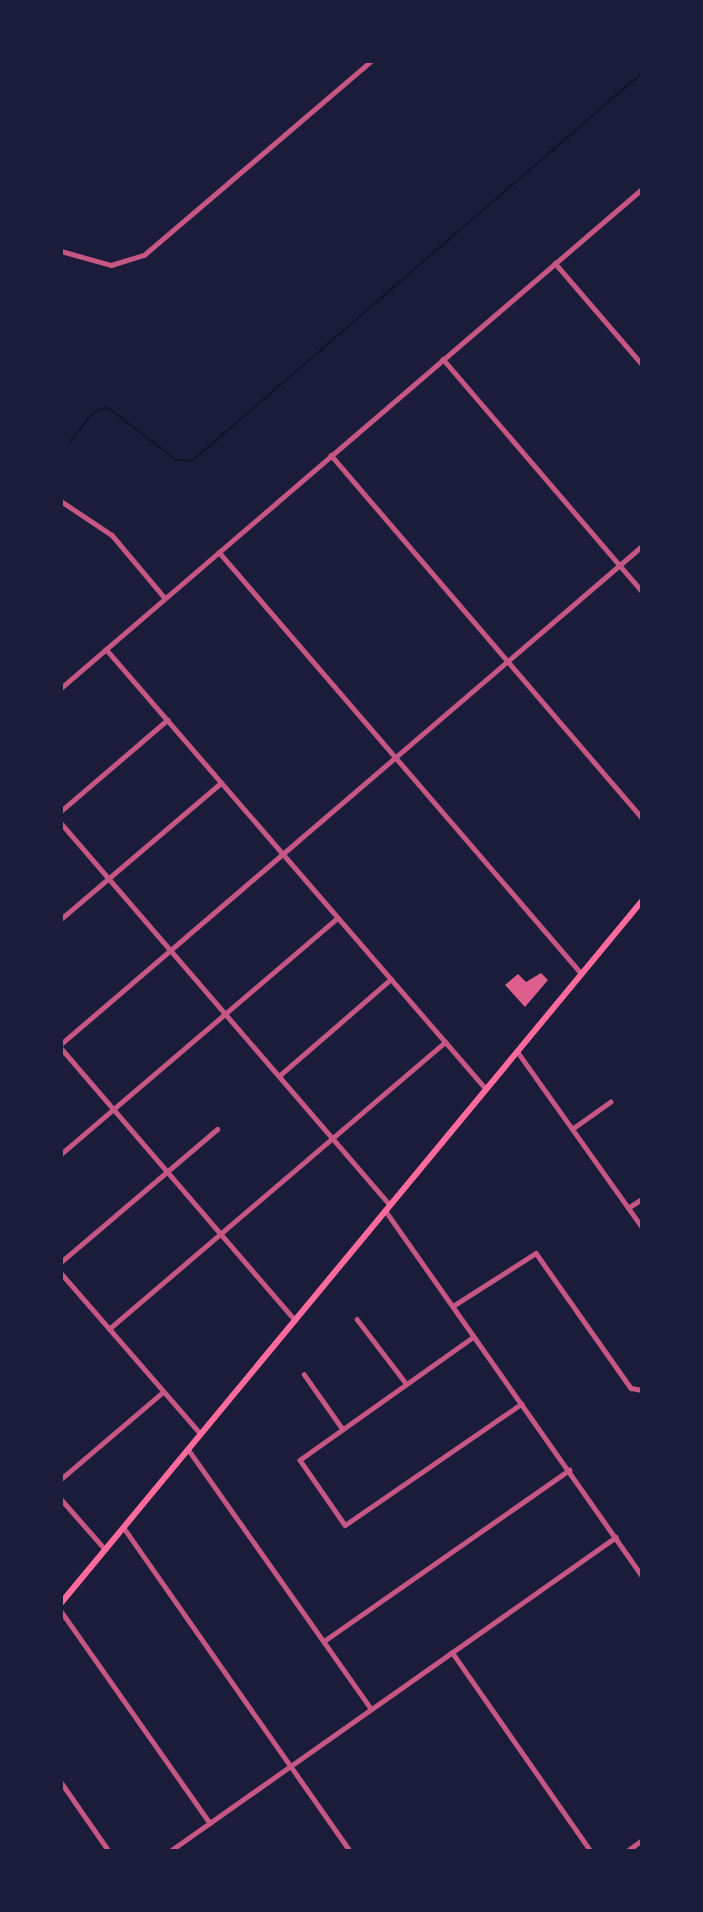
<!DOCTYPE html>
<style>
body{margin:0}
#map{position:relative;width:703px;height:1912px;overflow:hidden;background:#1b1b3a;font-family:"Public Sans",sans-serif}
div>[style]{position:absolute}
.stream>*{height:2px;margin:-1px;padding:0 1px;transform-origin:1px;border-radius:1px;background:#12122b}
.building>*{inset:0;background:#dd5f8e}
.minor>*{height:4.5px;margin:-2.25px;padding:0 2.25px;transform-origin:2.25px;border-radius:2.25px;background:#c65784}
.primary>*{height:6px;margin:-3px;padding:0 3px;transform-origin:3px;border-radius:3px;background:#ff6b9d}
span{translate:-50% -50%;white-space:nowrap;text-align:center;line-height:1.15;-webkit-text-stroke:5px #1b1b3a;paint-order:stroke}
.frame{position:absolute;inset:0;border:63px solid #1b1b3a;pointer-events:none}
</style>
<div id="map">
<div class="stream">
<div style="left:70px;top:442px;width:37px;rotate:-52deg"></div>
<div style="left:93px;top:413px;width:15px;rotate:-23deg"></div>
<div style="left:107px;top:407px;width:87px;rotate:37.5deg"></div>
<div style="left:176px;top:460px;width:16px;rotate:4deg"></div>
<div style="left:192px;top:461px;width:594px;rotate:-40.77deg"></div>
</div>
<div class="building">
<div style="clip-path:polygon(541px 973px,548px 980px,525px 1007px,505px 985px,518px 974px,526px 982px)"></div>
</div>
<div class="minor">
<div style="left:61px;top:251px;width:52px;rotate:15.6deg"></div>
<div style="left:111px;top:265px;width:34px;rotate:-17deg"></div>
<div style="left:144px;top:255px;width:299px;rotate:-40.5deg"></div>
<div style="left:555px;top:263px;width:133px;rotate:49.3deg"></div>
<div style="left:443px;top:359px;width:306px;rotate:49.4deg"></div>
<div style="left:331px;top:455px;width:478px;rotate:49.4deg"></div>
<div style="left:61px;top:501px;width:61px;rotate:33.7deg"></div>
<div style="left:112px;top:535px;width:82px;rotate:49.9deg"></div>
<div style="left:219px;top:552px;width:555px;rotate:49.31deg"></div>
<div style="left:106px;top:649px;width:581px;rotate:49.18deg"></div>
<div style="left:61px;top:688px;width:766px;rotate:-40.66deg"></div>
<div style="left:61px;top:811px;width:140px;rotate:-40.6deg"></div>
<div style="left:61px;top:823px;width:504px;rotate:49.26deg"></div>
<div style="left:61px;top:919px;width:210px;rotate:-40.4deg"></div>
<div style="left:61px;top:1044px;width:765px;rotate:-40.6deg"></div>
<div style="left:61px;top:1048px;width:359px;rotate:49.3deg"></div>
<div style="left:517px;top:1051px;width:216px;rotate:54.6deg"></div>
<div style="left:279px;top:1076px;width:148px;rotate:-40.9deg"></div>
<div style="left:572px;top:1129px;width:47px;rotate:-35.4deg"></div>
<div style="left:61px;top:1154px;width:363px;rotate:-40.5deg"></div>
<div style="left:628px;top:1208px;width:17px;rotate:-33deg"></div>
<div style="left:385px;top:1210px;width:446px;rotate:54.9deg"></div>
<div style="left:61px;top:1262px;width:205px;rotate:-40.4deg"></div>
<div style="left:61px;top:1273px;width:213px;rotate:49deg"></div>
<div style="left:453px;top:1306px;width:98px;rotate:-32.6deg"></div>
<div style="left:536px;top:1253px;width:165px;rotate:54.9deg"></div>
<div style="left:631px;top:1388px;width:11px;rotate:10deg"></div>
<div style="left:357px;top:1319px;width:81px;rotate:52.6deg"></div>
<div style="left:109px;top:1329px;width:442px;rotate:-40.5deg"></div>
<div style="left:474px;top:1337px;width:213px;rotate:144.7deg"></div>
<div style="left:300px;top:1460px;width:79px;rotate:55.3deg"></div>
<div style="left:345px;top:1525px;width:214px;rotate:-34.5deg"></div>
<div style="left:304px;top:1374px;width:66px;rotate:54.9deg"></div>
<div style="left:188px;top:1449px;width:317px;rotate:54.8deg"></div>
<div style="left:61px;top:1479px;width:134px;rotate:-40.5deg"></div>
<div style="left:61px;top:1499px;width:67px;rotate:48.7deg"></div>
<div style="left:124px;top:1528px;width:394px;rotate:55deg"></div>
<div style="left:61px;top:1611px;width:259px;rotate:54.9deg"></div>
<div style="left:324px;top:1641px;width:299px;rotate:-34.9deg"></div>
<div style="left:452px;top:1652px;width:243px;rotate:55.1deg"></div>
<div style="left:61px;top:1782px;width:84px;rotate:55.2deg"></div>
<div style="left:170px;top:1851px;width:545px;rotate:-35.15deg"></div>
<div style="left:627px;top:1851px;width:19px;rotate:-36deg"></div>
</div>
<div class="primary">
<div style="left:61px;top:1603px;width:911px;rotate:-50.39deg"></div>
</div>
<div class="frame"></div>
</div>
